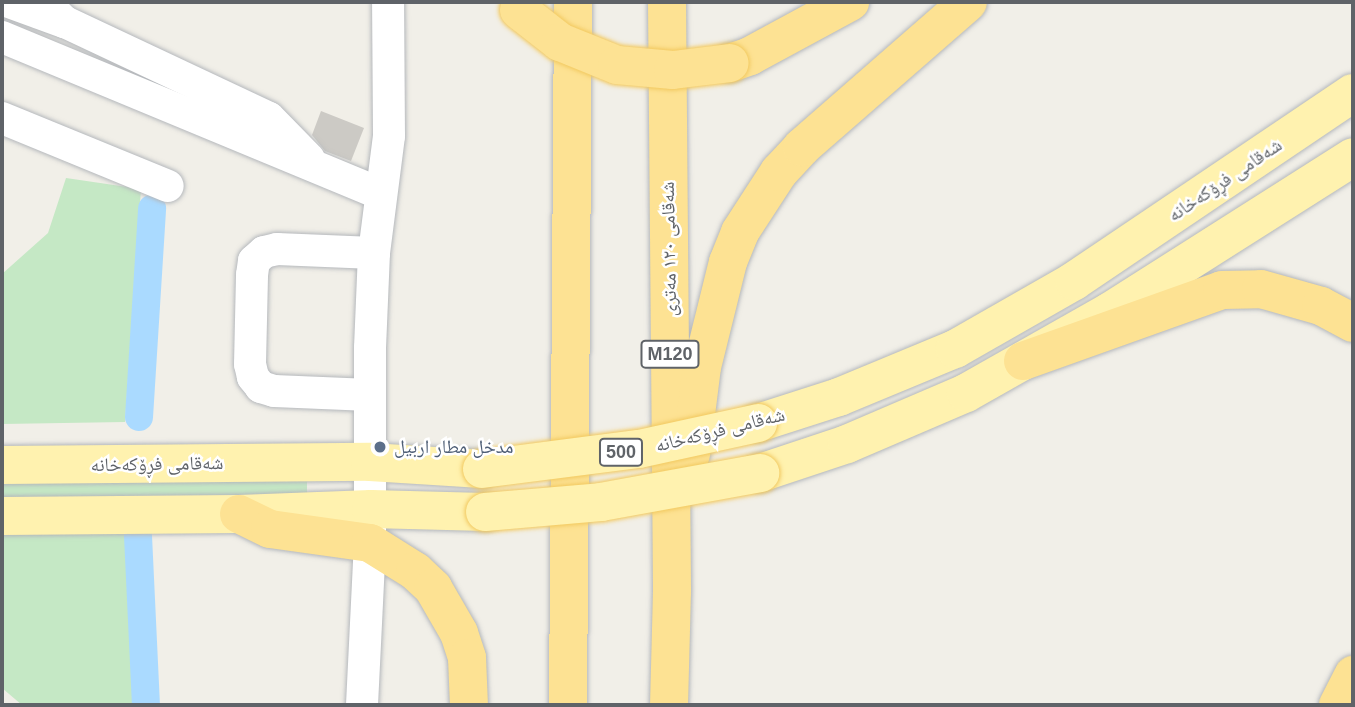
<!DOCTYPE html>
<meta charset="utf-8">
<style>
body{margin:0}
#map{position:relative;width:1355px;height:707px;overflow:hidden;background:#f1efe8;font-family:Arial,"Noto Naskh Arabic",sans-serif}
div>[style]{position:absolute}
.green>*{inset:0;background:#c5e8c5;transform-origin:0 0}
.canal>*{height:28px;margin:-14px;padding:0 14px;transform-origin:14px;border-radius:14px;background:#aadaff}
.building>*{inset:0;background:#cccac5}
.roads{filter:drop-shadow(0 0 2px #b5b8bc) drop-shadow(0 0 2px #b5b8bc)}
.minor>*{height:32px;margin:-16px;padding:0 16px;transform-origin:16px;border-radius:16px;background:#fff}
.major>*{height:38px;margin:-19px;padding:0 19px;transform-origin:19px;border-radius:19px;background:#fff2af}
.highway>*{height:38px;margin:-19px;padding:0 19px;transform-origin:19px;border-radius:19px;background:#fde293}
.bridges{filter:drop-shadow(0 0 2px #f2c960) drop-shadow(0 0 2px #f2c960)}
.major-bridge>*{height:38px;margin:-19px;padding:0 19px;transform-origin:19px;border-radius:19px;background:#fff2af}
.highway-bridge>*{height:38px;margin:-19px;padding:0 19px;transform-origin:19px;border-radius:19px;background:#fde293}
.dots>*{width:19px;height:19px;translate:-50% -50%;box-sizing:border-box;border:4px solid #fff;border-radius:50%}
span{translate:-50% -50%;white-space:nowrap;text-align:center;line-height:1.15;-webkit-text-stroke:5px #fff;paint-order:stroke}
.shield-label span{padding:2px 5px;background:#fff;border:2px solid;border-radius:5px;-webkit-text-stroke-width:0}
.shield-label{font-size:18px;color:#5f6368;font-weight:700}
.street-label{font-size:19px;color:#5f6368}
.service-label{font-size:19px;color:#4e5e75}
.left{translate:0 -50%;text-align:left}
.frame{position:absolute;inset:0;border:4px solid #5f6368;pointer-events:none}
</style>
<div id="map">
<div class="green">
<div style="clip-path:polygon(66px 178px,141px 189px,125px 422px,2px 424px,2px 274px,48px 233px)"></div>
<div style="left:2px;top:474px;width:305px;height:24px"></div>
<div style="clip-path:polygon(2px 529px,130px 532px,139px 705px,22px 705px,2px 688px)"></div>
</div>
<div class="canal">
<div style="left:139px;top:417px;width:209px;rotate:-86.4deg"></div>
<div style="left:138px;top:536px;width:169px;rotate:87.3deg"></div>
</div>
<div class="building">
<div style="clip-path:polygon(321px 111px,364px 128px,351px 161px,325px 151px,312px 135px)"></div>
</div>
<div class="roads">
<div class="minor">
<div style="left:9px;top:2px;width:59px;rotate:20deg"></div>
<div style="left:44px;top:2px;width:29px;rotate:44deg"></div>
<div style="left:65px;top:22px;width:225px;rotate:25.2deg"></div>
<div style="left:269px;top:118px;width:57px;rotate:45.7deg"></div>
<div style="left:2px;top:37px;width:410px;rotate:22.5deg"></div>
<div style="left:2px;top:118px;width:179px;rotate:22.3deg"></div>
<div style="left:370px;top:395px;width:96px;rotate:-177.6deg"></div>
<div style="left:274px;top:391px;width:14px;rotate:-163deg"></div>
<div style="left:261px;top:387px;width:13px;rotate:-129deg"></div>
<div style="left:253px;top:377px;width:13px;rotate:-103deg"></div>
<div style="left:250px;top:364px;width:89px;rotate:-88.7deg"></div>
<div style="left:252px;top:275px;width:14px;rotate:-82deg"></div>
<div style="left:254px;top:261px;width:13px;rotate:-42deg"></div>
<div style="left:264px;top:252px;width:13px;rotate:-13deg"></div>
<div style="left:277px;top:249px;width:97px;rotate:2.4deg"></div>
<div style="left:362px;top:705px;width:162px;rotate:-87.2deg"></div>
<div style="left:370px;top:543px;width:195px;rotate:-90deg"></div>
<div style="left:370px;top:348px;width:95px;rotate:-87.6deg"></div>
<div style="left:374px;top:253px;width:118px;rotate:-82.7deg"></div>
<div style="left:389px;top:136px;width:134px;rotate:-90.4deg"></div>
</div>
<div class="major">
<div style="left:758px;top:423px;width:85px;rotate:-17.8deg"></div>
<div style="left:839px;top:397px;width:126px;rotate:-22.5deg"></div>
<div style="left:955px;top:349px;width:137px;rotate:-29.7deg"></div>
<div style="left:1074px;top:281px;width:336px;rotate:-34deg"></div>
<div style="left:2px;top:465px;width:368px;rotate:-0.5deg"></div>
<div style="left:370px;top:462px;width:112px;rotate:3.6deg"></div>
<div style="left:760px;top:473px;width:92px;rotate:-18.4deg"></div>
<div style="left:847px;top:444px;width:129px;rotate:-23.2deg"></div>
<div style="left:966px;top:393px;width:164px;rotate:-29.5deg"></div>
<div style="left:1109px;top:312px;width:289px;rotate:-32.4deg"></div>
<div style="left:2px;top:516px;width:237px;rotate:-0.5deg"></div>
<div style="left:239px;top:514px;width:132px;rotate:-2.2deg"></div>
<div style="left:371px;top:509px;width:114px;rotate:1.5deg"></div>
</div>
<div class="highway">
<div style="left:667px;top:2px;width:589px;rotate:89.51deg"></div>
<div style="left:672px;top:591px;width:114px;rotate:91.5deg"></div>
<div style="left:730px;top:63px;width:21px;rotate:-19deg"></div>
<div style="left:750px;top:56px;width:114px;rotate:-28.4deg"></div>
<div style="left:1023px;top:361px;width:211px;rotate:-19.6deg"></div>
<div style="left:1222px;top:290px;width:39px;rotate:-1deg"></div>
<div style="left:1261px;top:289px;width:62px;rotate:15.8deg"></div>
<div style="left:1321px;top:306px;width:36px;rotate:28deg"></div>
<div style="left:691px;top:454px;width:88px;rotate:-82.8deg"></div>
<div style="left:702px;top:367px;width:108px;rotate:-76.1deg"></div>
<div style="left:728px;top:262px;width:32px;rotate:-68deg"></div>
<div style="left:740px;top:232px;width:72px;rotate:-57deg"></div>
<div style="left:779px;top:172px;width:34px;rotate:-47deg"></div>
<div style="left:802px;top:147px;width:220px;rotate:-41.1deg"></div>
<div style="left:239px;top:514px;width:34px;rotate:26deg"></div>
<div style="left:270px;top:529px;width:101px;rotate:8deg"></div>
<div style="left:370px;top:543px;width:53px;rotate:31.9deg"></div>
<div style="left:415px;top:571px;width:25px;rotate:43deg"></div>
<div style="left:433px;top:588px;width:52px;rotate:60deg"></div>
<div style="left:459px;top:633px;width:26px;rotate:72deg"></div>
<div style="left:467px;top:658px;width:47px;rotate:87.6deg"></div>
<div style="left:568px;top:705px;width:703px;rotate:-89.59deg"></div>
<div style="left:1338px;top:705px;width:34px;rotate:-63deg"></div>
</div>
</div>
<div class="bridges">
<div class="major-bridge">
<div style="left:482px;top:469px;width:158px;rotate:-7.3deg"></div>
<div style="left:639px;top:449px;width:122px;rotate:-12.3deg"></div>
<div style="left:485px;top:512px;width:116px;rotate:-4.9deg"></div>
<div style="left:601px;top:502px;width:162px;rotate:-10.3deg"></div>
</div>
<div class="highway-bridge">
<div style="left:519px;top:10px;width:52px;rotate:38deg"></div>
<div style="left:560px;top:42px;width:61px;rotate:22deg"></div>
<div style="left:617px;top:65px;width:56px;rotate:5.1deg"></div>
<div style="left:673px;top:70px;width:57px;rotate:-7deg"></div>
</div>
</div>
<div class="dots">
<div style="left:380px;top:447px;background:#5c6f8a"></div>
</div>
<div class="shield-label">
<span style="left:670px;top:354px">M120</span>
<span style="left:621px;top:452px">500</span>
</div>
<div class="street-label">
<span style="left:1225px;top:180px;rotate:-34deg">شەقامی فڕۆکەخانە</span>
<span style="left:669px;top:249px;rotate:-91deg">شەقامی ١٢٠ مەتری</span>
<span style="left:720px;top:430px;rotate:-14deg">شەقامی فڕۆکەخانە</span>
<span style="left:157px;top:464px;rotate:-1deg">شەقامی فڕۆکەخانە</span>
</div>
<div class="service-label">
<span class="left" style="left:394px;top:447px">مدخل مطار اربيل</span>
</div>
<div class="frame"></div>
</div>
